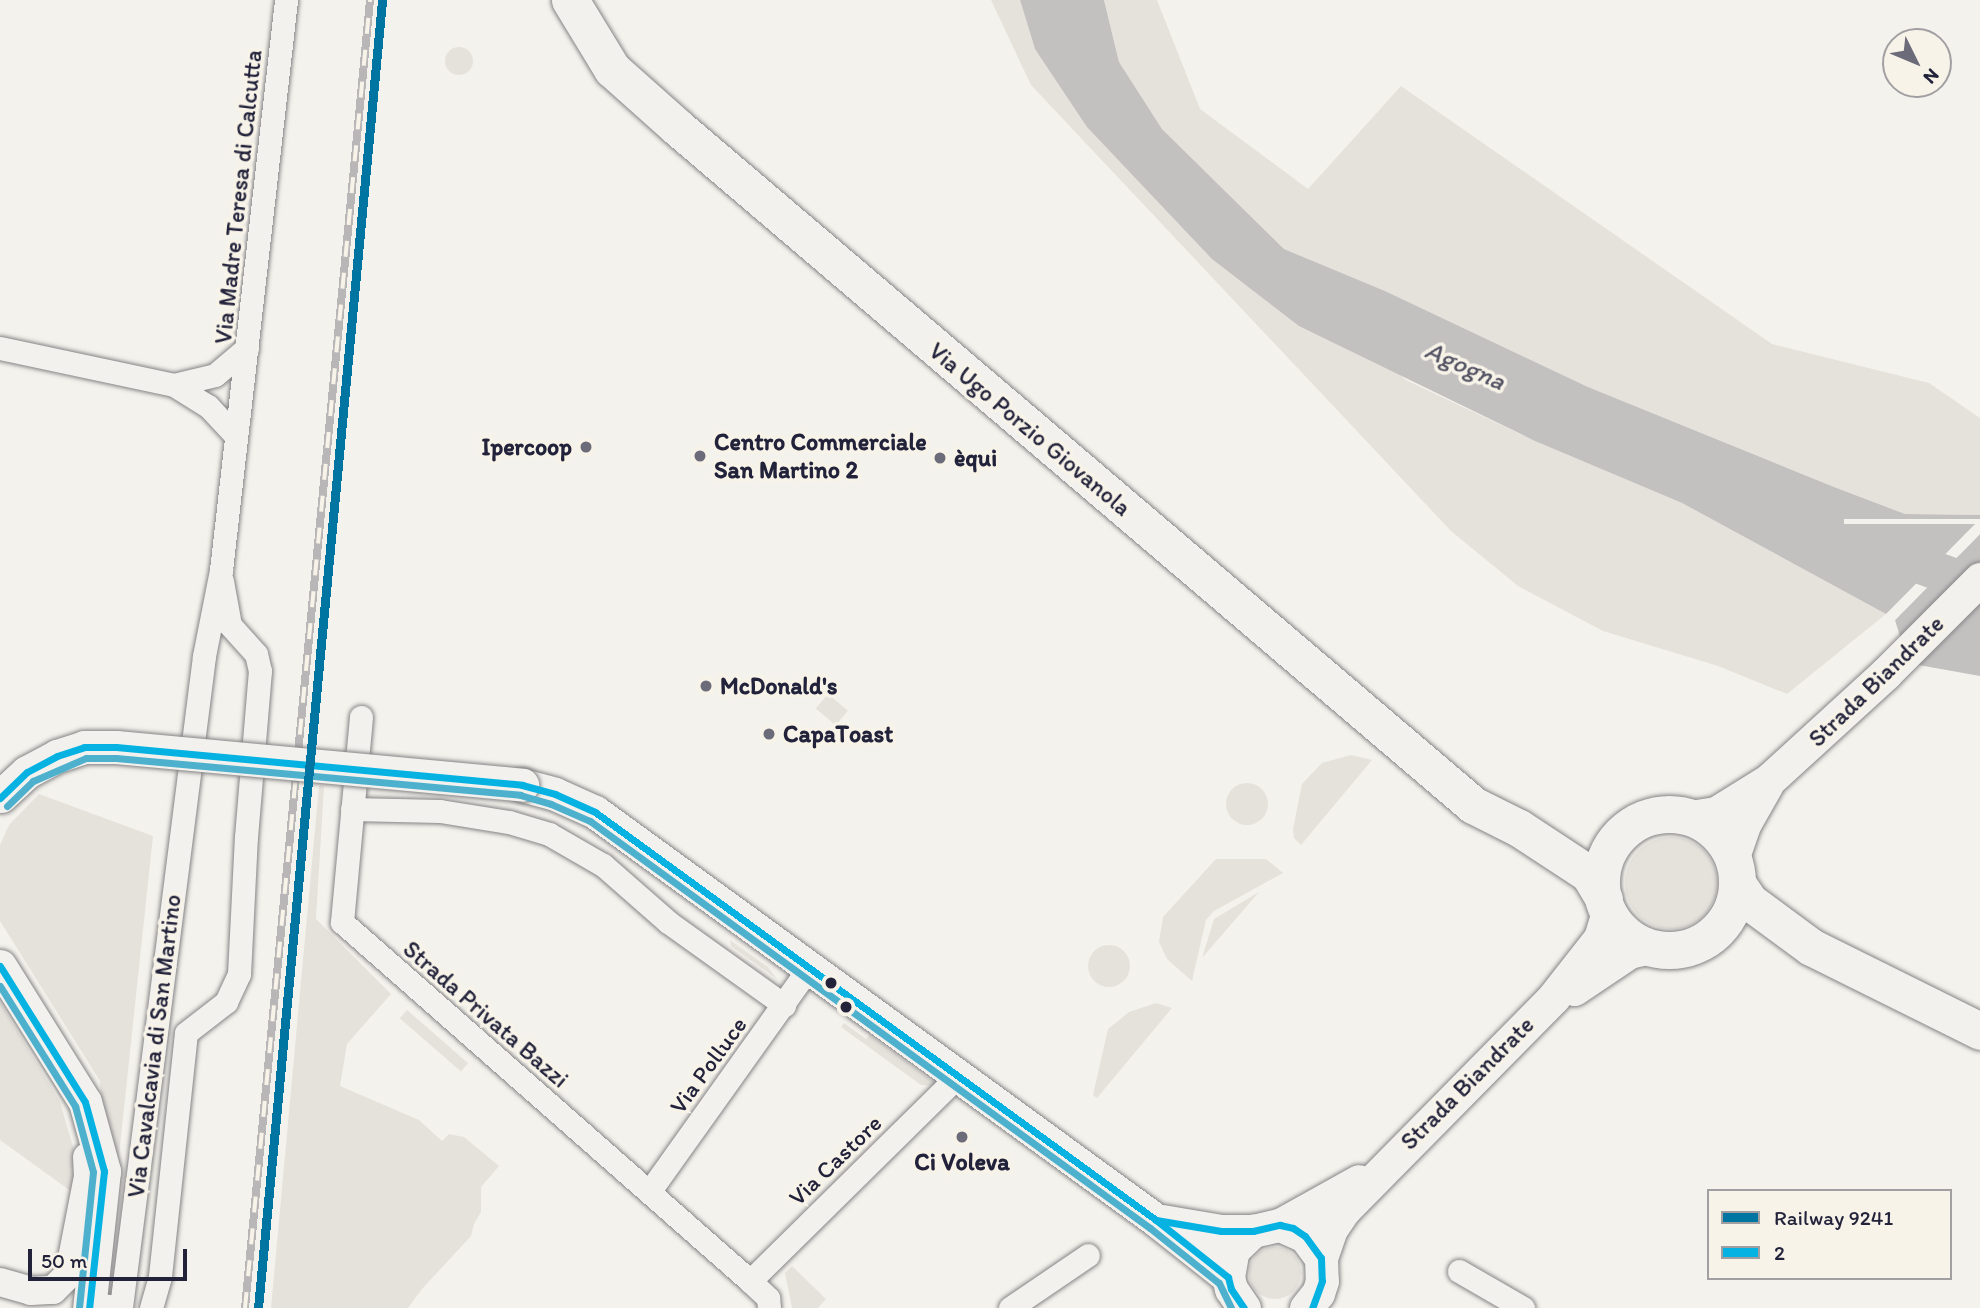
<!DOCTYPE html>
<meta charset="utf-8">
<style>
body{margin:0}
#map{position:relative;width:1980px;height:1308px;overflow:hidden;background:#f4f2ec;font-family:Itim,sans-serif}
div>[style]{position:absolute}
.built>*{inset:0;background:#e5e2dc;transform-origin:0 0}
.round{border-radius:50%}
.water>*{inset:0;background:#c3c0c0}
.pier>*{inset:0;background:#f4f2ec;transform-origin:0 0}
.river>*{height:38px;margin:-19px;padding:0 19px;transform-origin:19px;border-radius:19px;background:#c3c0c0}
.roads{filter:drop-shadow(0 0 2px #858486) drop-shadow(0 0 2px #858486)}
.minor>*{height:23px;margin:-11.5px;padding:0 11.5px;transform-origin:11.5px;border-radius:11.5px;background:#f2f1ed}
.tertiary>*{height:28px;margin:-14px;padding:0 14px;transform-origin:14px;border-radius:14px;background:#f2f1ed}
.secondary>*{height:33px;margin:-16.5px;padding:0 16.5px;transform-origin:16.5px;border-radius:16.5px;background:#f2f1ed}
.primary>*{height:37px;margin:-18.5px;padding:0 18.5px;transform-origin:18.5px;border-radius:18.5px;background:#f2f1ed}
.primary>.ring{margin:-18.5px;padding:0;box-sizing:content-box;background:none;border:37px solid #f2f1ed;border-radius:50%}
.rail>*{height:8px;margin-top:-4px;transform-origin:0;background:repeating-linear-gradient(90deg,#f7f3e8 0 16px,#b8b6b6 0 32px);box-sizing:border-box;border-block:2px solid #b8b6b6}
.bridges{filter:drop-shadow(0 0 2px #858486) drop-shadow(0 0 2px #858486)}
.secondary-bridge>*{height:33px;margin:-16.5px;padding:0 16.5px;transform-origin:16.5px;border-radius:16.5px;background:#f2f1ed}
.bus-1>*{height:7px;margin:-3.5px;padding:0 3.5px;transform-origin:3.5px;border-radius:3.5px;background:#05b2e2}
.bus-2>*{height:7px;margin:-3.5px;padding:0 3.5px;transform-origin:3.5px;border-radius:3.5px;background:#4db0cd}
.rail-1>*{height:9px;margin:-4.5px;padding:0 4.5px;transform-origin:4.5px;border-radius:4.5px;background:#0075a1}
.dots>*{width:19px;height:19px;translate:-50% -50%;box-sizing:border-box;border:4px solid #f7f3e8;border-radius:50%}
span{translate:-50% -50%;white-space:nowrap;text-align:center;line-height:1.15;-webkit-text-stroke:7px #f7f3e8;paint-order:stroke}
.street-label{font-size:24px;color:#22223b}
.poi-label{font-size:24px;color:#22223b;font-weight:700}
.left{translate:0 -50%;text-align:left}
.right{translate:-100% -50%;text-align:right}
.water-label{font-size:26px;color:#535263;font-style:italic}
.legend{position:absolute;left:1707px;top:1189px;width:245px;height:91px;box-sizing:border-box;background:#f7f3e8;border:2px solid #a29fa3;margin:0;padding:9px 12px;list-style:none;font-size:21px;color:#22223b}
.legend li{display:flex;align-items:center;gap:14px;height:35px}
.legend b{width:35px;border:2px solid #a29fa3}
.north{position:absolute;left:1882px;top:28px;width:70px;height:70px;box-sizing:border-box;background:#f7f3e8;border:2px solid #a29fa3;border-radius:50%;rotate:133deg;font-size:19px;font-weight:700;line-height:28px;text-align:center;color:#22223b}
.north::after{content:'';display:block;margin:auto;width:24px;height:32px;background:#6c6b79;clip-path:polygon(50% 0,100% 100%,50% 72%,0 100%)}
.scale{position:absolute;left:28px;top:1249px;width:159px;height:32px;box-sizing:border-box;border:4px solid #22223b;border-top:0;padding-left:9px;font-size:21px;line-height:24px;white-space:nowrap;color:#22223b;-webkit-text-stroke:5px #f7f3e8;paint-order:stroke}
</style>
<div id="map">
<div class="built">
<div style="clip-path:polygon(991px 0,1020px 0,1035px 49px,1406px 380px,1535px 441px,1682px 503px,1886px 614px,1787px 694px,1718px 666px,1603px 631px,1518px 586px,1451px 531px,1031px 85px)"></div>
<div style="clip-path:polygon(1104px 0,1157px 0,1200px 109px,1308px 189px,1401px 86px,1772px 344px,1929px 383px,1980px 418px,1980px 515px,1905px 514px,1834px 487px,1588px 387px,1385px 291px,1284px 249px,1162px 129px,1119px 62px)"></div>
<div class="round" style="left:445px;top:47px;width:28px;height:28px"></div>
<div style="left:828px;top:694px;width:26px;height:19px;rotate:40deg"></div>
<div style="clip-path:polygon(1351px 755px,1372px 760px,1301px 845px,1294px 838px,1293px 829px,1302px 784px,1322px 763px)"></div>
<div class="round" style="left:1226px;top:783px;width:42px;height:42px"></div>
<div style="clip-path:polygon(319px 786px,324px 786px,316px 919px,391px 994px,347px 1044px,340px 1086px,419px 1120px,442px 1141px,449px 1134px,464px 1137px,499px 1166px,481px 1187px,481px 1212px,474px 1224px,471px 1236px,422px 1289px,408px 1308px,271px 1308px)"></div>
<div style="clip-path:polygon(39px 794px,153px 836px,118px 1165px,101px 1102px,100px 1081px,0 921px,0 845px,9px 825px)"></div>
<div class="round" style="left:1625px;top:837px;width:92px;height:92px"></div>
<div style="clip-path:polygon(1216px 859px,1266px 859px,1283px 873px,1214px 911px,1206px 920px,1192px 981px,1167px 959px,1159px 942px,1163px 917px)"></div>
<div style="clip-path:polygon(1259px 892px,1202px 958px,1214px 919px)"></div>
<div style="clip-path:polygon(730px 940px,768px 967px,777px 979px,731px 946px)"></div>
<div class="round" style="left:1088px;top:945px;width:42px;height:42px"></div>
<div style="clip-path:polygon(0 1002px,60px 1102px,77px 1161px,79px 1197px,0 1140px)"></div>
<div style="clip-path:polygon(1156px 1003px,1172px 1008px,1097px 1098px,1093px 1095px,1108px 1029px,1129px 1012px)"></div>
<div style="left:407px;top:1010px;width:81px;height:11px;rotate:41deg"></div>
<div style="clip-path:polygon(844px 1023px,866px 1039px,870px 1035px,939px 1086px,921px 1085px,841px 1027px)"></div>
<div class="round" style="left:1249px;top:1247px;width:52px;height:52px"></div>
<div style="clip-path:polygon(792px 1266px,826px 1299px,818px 1308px,792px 1308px,785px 1273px)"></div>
</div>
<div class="water">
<div style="clip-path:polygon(1020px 0,1104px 0,1119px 62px,1162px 129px,1284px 249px,1385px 291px,1588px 387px,1834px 487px,1905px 514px,1980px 515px,1980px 519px,1886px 614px,1682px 503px,1535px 441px,1299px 326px,1212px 259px,1087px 127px,1035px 49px)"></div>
<div style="clip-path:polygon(1980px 534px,1980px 563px,1902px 643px,1895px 620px)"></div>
<div style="clip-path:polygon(1980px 597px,1980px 676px,1913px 664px)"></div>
</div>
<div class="pier">
<div style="left:1980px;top:519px;width:5px;height:136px;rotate:90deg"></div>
<div style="clip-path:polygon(1980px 530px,1980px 534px,1892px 623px,1892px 618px)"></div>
</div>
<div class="river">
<div style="left:1880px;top:550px;width:107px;rotate:20.3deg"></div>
</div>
<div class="roads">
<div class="minor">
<div style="left:0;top:348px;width:178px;rotate:12deg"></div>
<div style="left:174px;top:385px;width:40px;rotate:32deg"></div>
<div style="left:208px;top:406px;width:41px;rotate:47deg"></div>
<div style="left:174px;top:385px;width:42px;rotate:-13.7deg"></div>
<div style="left:215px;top:375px;width:42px;rotate:-40.2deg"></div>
<div style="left:361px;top:717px;width:206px;rotate:95.3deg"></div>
<div style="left:342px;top:922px;width:543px;rotate:41.34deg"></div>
<div style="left:750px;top:1281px;width:25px;rotate:43deg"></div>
<div style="left:768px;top:1298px;width:10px;rotate:84deg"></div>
<div style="left:352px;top:809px;width:88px;rotate:1.3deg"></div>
<div style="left:440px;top:811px;width:70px;rotate:9.1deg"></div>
<div style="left:509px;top:822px;width:42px;rotate:16.7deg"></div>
<div style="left:549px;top:834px;width:62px;rotate:29.9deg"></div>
<div style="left:603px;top:865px;width:86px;rotate:41.2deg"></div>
<div style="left:668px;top:922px;width:143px;rotate:35.6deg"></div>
<div style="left:649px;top:1192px;width:275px;rotate:-54.5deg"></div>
<div style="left:1459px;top:1271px;width:74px;rotate:30deg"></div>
<div style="left:750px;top:1281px;width:291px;rotate:-44.6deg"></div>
<div style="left:90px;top:1304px;width:31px;rotate:6deg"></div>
<div style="left:121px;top:1307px;width:656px;rotate:-82.73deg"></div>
<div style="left:204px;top:656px;width:88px;rotate:-78.8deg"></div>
<div style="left:221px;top:570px;width:574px;rotate:-83.49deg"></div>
<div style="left:151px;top:1308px;width:33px;rotate:-74deg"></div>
<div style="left:160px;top:1276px;width:244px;rotate:-83.9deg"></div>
<div style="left:186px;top:1033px;width:51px;rotate:-37.8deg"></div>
<div style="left:226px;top:1002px;width:31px;rotate:-65deg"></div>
<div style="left:239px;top:974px;width:137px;rotate:-87.1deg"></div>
<div style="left:246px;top:837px;width:167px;rotate:-85.2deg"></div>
<div style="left:260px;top:671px;width:17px;rotate:-103deg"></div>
<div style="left:256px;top:654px;width:39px;rotate:-132deg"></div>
<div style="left:230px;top:625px;width:45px;rotate:-100.3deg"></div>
<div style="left:1010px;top:1308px;width:94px;rotate:-34.2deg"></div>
</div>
<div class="tertiary">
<div style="left:0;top:1282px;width:32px;rotate:16deg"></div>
<div style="left:31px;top:1291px;width:22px;rotate:-3deg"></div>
<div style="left:53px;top:1290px;width:23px;rotate:-45deg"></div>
<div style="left:69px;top:1274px;width:100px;rotate:-79deg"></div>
<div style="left:88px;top:1176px;width:19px;rotate:-93deg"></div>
</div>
<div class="secondary">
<div style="left:522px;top:785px;width:34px;rotate:15deg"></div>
<div style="left:555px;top:794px;width:44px;rotate:24.2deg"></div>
<div style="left:595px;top:812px;width:694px;rotate:36.03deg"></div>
<div style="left:1156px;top:1220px;width:92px;rotate:38.4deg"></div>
<div style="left:1690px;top:817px;width:26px;rotate:-9deg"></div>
<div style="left:1716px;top:813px;width:62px;rotate:-31.9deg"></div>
<div style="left:1769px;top:780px;width:159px;rotate:-42.4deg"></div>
<div style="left:1886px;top:673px;width:133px;rotate:-45deg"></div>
<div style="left:1733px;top:857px;width:36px;rotate:-71deg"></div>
<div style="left:1745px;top:823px;width:45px;rotate:-60.6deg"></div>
<div style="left:0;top:966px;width:160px;rotate:58deg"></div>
<div style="left:85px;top:1102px;width:72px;rotate:74.6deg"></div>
<div style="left:104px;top:1171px;width:138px;rotate:96.2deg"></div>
<div style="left:1574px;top:989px;width:66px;rotate:-33.9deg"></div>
<div style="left:1629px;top:952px;width:22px;rotate:-13deg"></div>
<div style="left:1162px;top:1221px;width:60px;rotate:9.6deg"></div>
<div style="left:1221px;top:1231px;width:32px"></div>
<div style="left:1280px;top:1225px;width:90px;rotate:-29.1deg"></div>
<div style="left:1321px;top:1258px;width:31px;rotate:-71deg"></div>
<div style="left:1331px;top:1229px;width:23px;rotate:-56deg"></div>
<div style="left:1344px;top:1210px;width:298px;rotate:-45.4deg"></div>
<div style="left:1553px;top:998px;width:76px;rotate:-51.9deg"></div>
<div style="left:1600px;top:938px;width:27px;rotate:-73deg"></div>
<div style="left:1244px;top:1308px;width:23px;rotate:-124deg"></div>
<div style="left:1231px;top:1289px;width:12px;rotate:-104deg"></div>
<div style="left:1228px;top:1277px;width:27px;rotate:-80deg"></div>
<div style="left:1233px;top:1250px;width:28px;rotate:-44deg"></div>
<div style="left:1253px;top:1231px;width:28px;rotate:-13deg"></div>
<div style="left:1280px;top:1225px;width:27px;rotate:24deg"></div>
<div style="left:1305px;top:1236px;width:27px;rotate:54deg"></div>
<div style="left:1321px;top:1258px;width:23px;rotate:88deg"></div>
<div style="left:1322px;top:1281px;width:13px;rotate:108deg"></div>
<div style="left:1318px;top:1293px;width:19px;rotate:129deg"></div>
</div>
<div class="primary">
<div style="left:570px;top:0;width:81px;rotate:58.7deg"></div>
<div style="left:612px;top:69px;width:87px;rotate:41.7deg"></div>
<div style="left:677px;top:127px;width:1046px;rotate:40.42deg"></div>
<div style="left:1473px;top:805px;width:51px;rotate:26.6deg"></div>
<div style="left:1519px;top:828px;width:84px;rotate:33.3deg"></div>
<div style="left:1589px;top:874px;width:29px;rotate:59deg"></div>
<div class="ring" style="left:1601px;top:814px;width:99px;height:99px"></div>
<div style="left:1737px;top:883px;width:23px;rotate:56deg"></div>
<div style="left:1750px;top:902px;width:76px;rotate:36.4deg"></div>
<div style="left:1811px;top:947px;width:189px;rotate:26.4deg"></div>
</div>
</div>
<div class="rail">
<div style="left:245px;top:1308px;width:1314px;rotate:-84.54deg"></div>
</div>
<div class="bridges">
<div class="secondary-bridge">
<div style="left:1px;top:796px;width:35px;rotate:-43deg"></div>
<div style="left:27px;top:772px;width:34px;rotate:-28deg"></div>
<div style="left:57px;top:756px;width:28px;rotate:-18deg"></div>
<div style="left:84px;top:747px;width:32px"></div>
<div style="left:116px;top:747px;width:408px;rotate:5.3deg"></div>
</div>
</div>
<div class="bus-1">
<div style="left:0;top:798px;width:37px;rotate:-44deg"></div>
<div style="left:27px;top:772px;width:34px;rotate:-28deg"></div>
<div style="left:57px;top:756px;width:28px;rotate:-18deg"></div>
<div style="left:84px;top:747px;width:32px"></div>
<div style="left:116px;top:747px;width:408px;rotate:5.3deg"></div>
<div style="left:522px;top:785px;width:34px;rotate:15deg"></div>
<div style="left:555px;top:794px;width:44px;rotate:24.2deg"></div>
<div style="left:595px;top:812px;width:694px;rotate:36.03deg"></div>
<div style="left:1156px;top:1220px;width:92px;rotate:38.4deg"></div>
<div style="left:1228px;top:1277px;width:12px;rotate:76deg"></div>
<div style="left:1231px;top:1289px;width:23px;rotate:56deg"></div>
<div style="left:0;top:966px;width:160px;rotate:58deg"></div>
<div style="left:85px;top:1102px;width:72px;rotate:74.6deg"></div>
<div style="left:104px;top:1171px;width:138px;rotate:96.2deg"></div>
<div style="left:1156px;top:1220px;width:66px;rotate:9.6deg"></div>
<div style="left:1221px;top:1231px;width:32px"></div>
<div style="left:1253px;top:1231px;width:28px;rotate:-13deg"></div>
<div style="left:1280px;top:1225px;width:13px;rotate:13deg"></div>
<div style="left:1293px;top:1228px;width:14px;rotate:34deg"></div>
<div style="left:1305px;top:1236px;width:27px;rotate:54deg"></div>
<div style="left:1321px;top:1258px;width:23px;rotate:88deg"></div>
<div style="left:1322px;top:1281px;width:29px;rotate:110deg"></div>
</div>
<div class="bus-2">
<div style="left:7px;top:806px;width:36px;rotate:-44deg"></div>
<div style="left:33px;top:781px;width:58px;rotate:-23.5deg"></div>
<div style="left:86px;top:758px;width:30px"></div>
<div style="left:116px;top:758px;width:406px;rotate:5.2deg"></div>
<div style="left:520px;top:795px;width:32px;rotate:16deg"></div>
<div style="left:551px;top:804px;width:43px;rotate:23.6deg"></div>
<div style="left:590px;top:821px;width:692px;rotate:36.01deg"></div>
<div style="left:1150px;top:1228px;width:88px;rotate:38.6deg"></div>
<div style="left:1219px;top:1283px;width:28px;rotate:64deg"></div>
<div style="left:0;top:986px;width:142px;rotate:58deg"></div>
<div style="left:75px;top:1106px;width:68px;rotate:74.7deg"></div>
<div style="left:93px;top:1172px;width:136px;rotate:95.9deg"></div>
</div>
<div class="rail-1">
<div style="left:258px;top:1308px;width:1314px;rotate:-84.58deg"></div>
</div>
<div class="dots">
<div style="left:586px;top:447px;background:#6c6b79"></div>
<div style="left:700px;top:456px;background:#6c6b79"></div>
<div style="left:940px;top:458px;background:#6c6b79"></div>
<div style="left:706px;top:686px;background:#6c6b79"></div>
<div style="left:769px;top:734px;background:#6c6b79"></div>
<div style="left:831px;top:983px;background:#22223b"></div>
<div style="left:846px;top:1007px;background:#22223b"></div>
<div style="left:962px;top:1137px;background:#6c6b79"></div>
</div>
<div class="street-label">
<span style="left:238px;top:197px;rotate:-84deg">Via Madre Teresa di Calcutta</span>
<span style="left:1030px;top:429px;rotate:40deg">Via Ugo Porzio Giovanola</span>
<span style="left:1876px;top:681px;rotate:-44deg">Strada Biandrate</span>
<span style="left:486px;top:1014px;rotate:41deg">Strada Privata Bazzi</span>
<span style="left:154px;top:1046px;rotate:-83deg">Via Cavalcavia di San Martino</span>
<span style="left:708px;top:1065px;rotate:-54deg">Via Polluce</span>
<span style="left:1467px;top:1083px;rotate:-45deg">Strada Biandrate</span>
<span style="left:835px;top:1160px;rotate:-44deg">Via Castore</span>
</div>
<div class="poi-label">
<span class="left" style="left:714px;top:456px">Centro Commerciale<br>San Martino 2</span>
<span class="right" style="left:572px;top:447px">Ipercoop</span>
<span class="left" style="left:954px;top:458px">èqui</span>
<span class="left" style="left:720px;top:686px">McDonald's</span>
<span class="left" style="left:783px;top:734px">CapaToast</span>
<span style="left:962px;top:1162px">Ci Voleva</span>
</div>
<div class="water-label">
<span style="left:1465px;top:366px;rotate:24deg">Agogna</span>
</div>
<ul class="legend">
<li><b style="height:9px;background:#0075a1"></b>Railway 9241</li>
<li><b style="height:9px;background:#05b2e2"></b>2</li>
</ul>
<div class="north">N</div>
<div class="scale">50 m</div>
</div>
